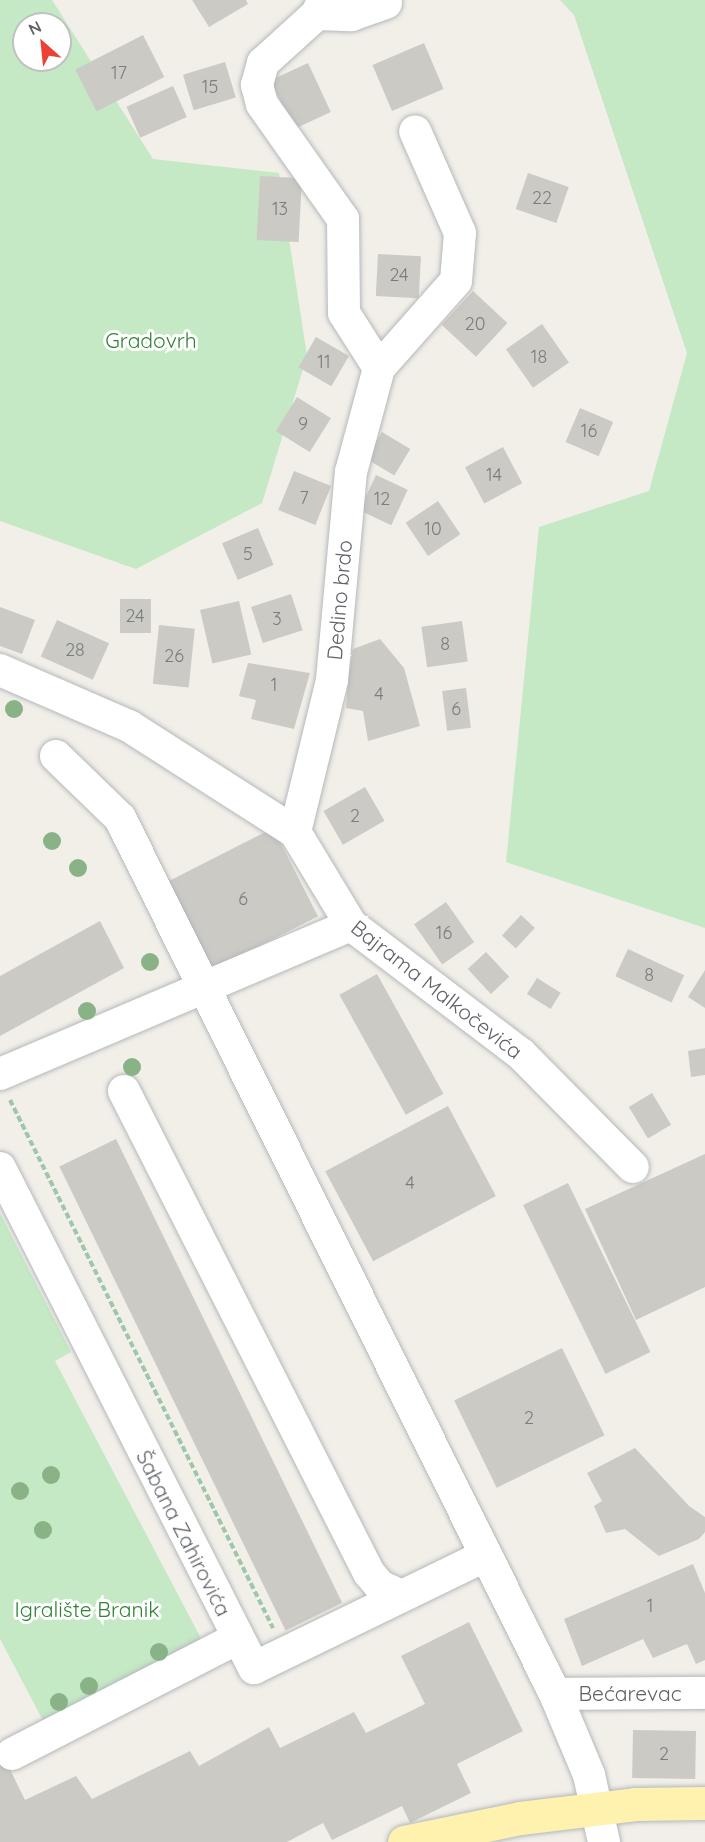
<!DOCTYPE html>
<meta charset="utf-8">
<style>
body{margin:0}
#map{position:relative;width:705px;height:1842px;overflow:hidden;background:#f1efe8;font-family:Quicksand,sans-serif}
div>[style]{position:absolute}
.green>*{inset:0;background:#c5e8c5}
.building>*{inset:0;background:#cccac5;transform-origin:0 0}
.path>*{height:4px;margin-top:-2px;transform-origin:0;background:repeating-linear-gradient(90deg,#9cc7a9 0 6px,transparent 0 9px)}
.roads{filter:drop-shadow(0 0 2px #b5b8bc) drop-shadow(0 0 2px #b5b8bc)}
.minor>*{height:32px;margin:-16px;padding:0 16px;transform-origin:16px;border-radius:16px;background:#fff}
.major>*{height:33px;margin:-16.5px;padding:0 16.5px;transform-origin:16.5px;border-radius:16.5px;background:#fff2af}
.trees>*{width:18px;height:18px;margin:-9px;border-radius:50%;background:#89b387}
span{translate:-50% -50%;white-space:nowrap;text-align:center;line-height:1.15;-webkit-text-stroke:6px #fff;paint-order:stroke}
.number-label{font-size:18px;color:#7a7d7f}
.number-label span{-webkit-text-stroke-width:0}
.park-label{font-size:21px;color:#348238}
.street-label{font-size:21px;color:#5f6368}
.north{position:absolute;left:12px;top:12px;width:60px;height:60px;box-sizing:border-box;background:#fff;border:2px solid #bfc1c3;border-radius:50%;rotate:333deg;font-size:16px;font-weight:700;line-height:24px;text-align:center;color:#5f6368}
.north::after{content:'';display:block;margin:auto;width:21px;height:27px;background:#ea4335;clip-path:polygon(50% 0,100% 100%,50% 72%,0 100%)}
</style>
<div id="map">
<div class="green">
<div style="clip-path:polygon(evenodd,0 0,52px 0,153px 159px,279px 173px,307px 356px,262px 503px,136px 569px,0 521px,0 0,24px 24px,60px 24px,60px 60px,24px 60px,24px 24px)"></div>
<div style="clip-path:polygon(560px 0,705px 0,705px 928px,506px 862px,539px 527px,649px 491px,687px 353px,574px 15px)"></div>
<div style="clip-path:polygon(0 1213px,71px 1352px,55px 1361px,205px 1646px,47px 1728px,0 1639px)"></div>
</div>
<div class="building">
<div style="clip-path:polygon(192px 0,246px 0,248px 4px,209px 27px)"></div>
<div style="left:143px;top:35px;width:47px;height:76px;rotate:63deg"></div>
<div style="left:424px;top:43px;width:50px;height:56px;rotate:67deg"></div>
<div style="left:225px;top:62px;width:37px;height:44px;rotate:73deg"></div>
<div style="left:308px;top:63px;width:54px;height:41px;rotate:65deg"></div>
<div style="left:173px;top:86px;width:34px;height:51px;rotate:66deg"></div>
<div style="left:528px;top:173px;width:43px;height:38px;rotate:19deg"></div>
<div style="left:260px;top:176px;width:42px;height:64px;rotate:3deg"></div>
<div style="left:378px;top:254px;width:43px;height:42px;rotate:3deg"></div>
<div style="left:473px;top:291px;width:47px;height:46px;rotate:43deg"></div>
<div style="left:542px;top:324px;width:47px;height:44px;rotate:55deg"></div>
<div style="left:316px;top:337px;width:38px;height:35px;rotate:30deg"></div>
<div style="left:297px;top:397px;width:40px;height:40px;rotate:32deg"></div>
<div style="left:580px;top:408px;width:36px;height:37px;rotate:23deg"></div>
<div style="left:382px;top:432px;width:33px;height:31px;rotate:31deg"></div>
<div style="left:503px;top:447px;width:41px;height:43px;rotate:62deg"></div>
<div style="left:294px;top:471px;width:40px;height:42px;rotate:22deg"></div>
<div style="left:376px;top:475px;width:35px;height:39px;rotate:25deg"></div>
<div style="left:438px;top:501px;width:40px;height:39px;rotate:56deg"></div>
<div style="left:258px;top:528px;width:40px;height:39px;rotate:67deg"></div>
<div style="left:291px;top:594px;width:38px;height:42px;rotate:72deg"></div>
<div style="left:120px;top:599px;width:31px;height:34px"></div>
<div style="left:239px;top:601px;width:55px;height:40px;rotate:77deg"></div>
<div style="clip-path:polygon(0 607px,35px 620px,22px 654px,0 646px)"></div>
<div style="left:57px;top:620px;width:57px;height:40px;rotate:24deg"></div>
<div style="left:462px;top:621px;width:41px;height:41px;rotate:82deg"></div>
<div style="left:159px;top:625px;width:36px;height:59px;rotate:6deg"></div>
<div style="clip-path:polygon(380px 639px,404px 668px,420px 726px,368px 741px,363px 711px,346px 708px,348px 680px,353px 649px)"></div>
<div style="clip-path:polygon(248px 663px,310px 673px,294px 729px,251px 719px,256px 700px,239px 696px)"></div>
<div style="left:466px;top:688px;width:40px;height:24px;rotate:83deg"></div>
<div style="left:365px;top:787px;width:39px;height:48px;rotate:60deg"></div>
<div style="left:273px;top:828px;width:99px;height:119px;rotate:63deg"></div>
<div style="left:446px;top:902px;width:49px;height:39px;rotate:55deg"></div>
<div style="left:521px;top:915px;width:19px;height:28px;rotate:43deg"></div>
<div style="clip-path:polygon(100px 921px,124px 968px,0 1036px,0 976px)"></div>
<div style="left:628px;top:949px;width:62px;height:30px;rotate:25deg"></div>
<div style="left:486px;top:952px;width:34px;height:25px;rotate:47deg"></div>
<div style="clip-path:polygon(705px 970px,705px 1008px,688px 997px)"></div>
<div style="left:377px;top:974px;width:137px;height:43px;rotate:61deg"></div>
<div style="left:537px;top:978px;width:28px;height:19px;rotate:32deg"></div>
<div style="clip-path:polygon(705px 1048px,705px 1075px,691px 1077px,688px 1051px)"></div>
<div style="left:652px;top:1093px;width:37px;height:27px;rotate:59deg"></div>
<div style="left:448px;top:1106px;width:102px;height:139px;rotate:62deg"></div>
<div style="left:116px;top:1139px;width:516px;height:63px;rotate:64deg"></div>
<div style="clip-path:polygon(705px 1154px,705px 1287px,636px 1320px,585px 1209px)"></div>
<div style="left:568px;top:1183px;width:188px;height:50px;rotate:64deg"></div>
<div style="left:562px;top:1348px;width:97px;height:120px;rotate:64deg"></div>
<div style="clip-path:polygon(635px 1448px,689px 1506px,705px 1517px,705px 1532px,699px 1539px,659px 1556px,625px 1529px,606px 1533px,594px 1506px,602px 1501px,587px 1473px)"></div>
<div style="clip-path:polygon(693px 1564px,705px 1593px,705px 1660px,696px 1664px,687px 1644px,653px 1658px,643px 1639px,582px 1666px,564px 1619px)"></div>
<div style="clip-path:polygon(469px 1622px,523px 1731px,457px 1764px,471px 1793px,410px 1823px,402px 1806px,332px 1840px,323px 1823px,287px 1842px,0 1842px,0 1749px,25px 1800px,76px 1776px,92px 1799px,190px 1751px,199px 1766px,269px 1727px,280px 1748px,354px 1712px,366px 1733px,425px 1704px,401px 1656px)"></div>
<div style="left:633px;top:1730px;width:63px;height:48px;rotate:1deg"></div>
</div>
<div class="path">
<div style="left:10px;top:1100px;width:590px;rotate:63.52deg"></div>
</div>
<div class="roads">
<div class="minor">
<div style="left:317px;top:14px;width:34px;rotate:2deg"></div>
<div style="left:351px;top:15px;width:37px;rotate:-19deg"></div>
<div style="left:379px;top:368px;width:116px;rotate:-48.5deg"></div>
<div style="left:456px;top:281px;width:48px;rotate:-85.2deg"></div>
<div style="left:460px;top:233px;width:111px;rotate:-113.8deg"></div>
<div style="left:0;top:670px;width:141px;rotate:23.5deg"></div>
<div style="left:129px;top:726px;width:197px;rotate:32.6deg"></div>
<div style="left:295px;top:832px;width:109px;rotate:58.9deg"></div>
<div style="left:351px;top:925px;width:213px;rotate:37.2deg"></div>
<div style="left:521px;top:1054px;width:159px;rotate:45.3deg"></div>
<div style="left:56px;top:756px;width:89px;rotate:44.1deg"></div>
<div style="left:120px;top:818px;width:978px;rotate:63.59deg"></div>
<div style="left:555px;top:1694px;width:88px;rotate:67.2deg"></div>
<div style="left:589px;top:1775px;width:69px;rotate:77.4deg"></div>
<div style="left:295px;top:832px;width:156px;rotate:-76.3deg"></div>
<div style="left:332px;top:680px;width:209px;rotate:-84.8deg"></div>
<div style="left:351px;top:472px;width:108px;rotate:-74.9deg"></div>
<div style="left:379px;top:368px;width:65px;rotate:-122.5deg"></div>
<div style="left:344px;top:313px;width:94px;rotate:-90.6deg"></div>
<div style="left:343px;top:219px;width:141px;rotate:-125.2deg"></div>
<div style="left:262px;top:104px;width:20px;rotate:-105deg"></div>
<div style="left:257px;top:85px;width:23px;rotate:-75deg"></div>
<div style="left:263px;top:63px;width:73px;rotate:-42.2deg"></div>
<div style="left:317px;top:14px;width:15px;rotate:-67deg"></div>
<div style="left:0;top:1074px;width:381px;rotate:-23deg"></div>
<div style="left:124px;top:1091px;width:541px;rotate:63.06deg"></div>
<div style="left:369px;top:1573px;width:17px;rotate:50deg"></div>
<div style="left:380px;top:1586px;width:23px;rotate:25deg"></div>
<div style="left:0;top:1168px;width:561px;rotate:63.07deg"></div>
<div style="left:254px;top:1668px;width:257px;rotate:-25.9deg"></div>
<div style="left:555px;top:1694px;width:150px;rotate:-0.4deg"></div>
<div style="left:12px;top:1754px;width:254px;rotate:-27.2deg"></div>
</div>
<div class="major">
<div style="left:404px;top:1842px;width:118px;rotate:-11.7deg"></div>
<div style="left:520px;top:1818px;width:116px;rotate:-6.9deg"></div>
<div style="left:635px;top:1804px;width:70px;rotate:-0.8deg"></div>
</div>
</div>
<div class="trees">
<div style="left:14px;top:709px"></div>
<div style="left:52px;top:841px"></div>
<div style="left:78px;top:868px"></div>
<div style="left:150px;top:962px"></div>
<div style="left:87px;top:1011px"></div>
<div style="left:132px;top:1067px"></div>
<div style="left:51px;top:1475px"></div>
<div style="left:20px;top:1491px"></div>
<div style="left:43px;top:1530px"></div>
<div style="left:159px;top:1652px"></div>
<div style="left:89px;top:1686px"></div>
<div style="left:59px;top:1702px"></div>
</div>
<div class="number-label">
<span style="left:119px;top:73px">17</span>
<span style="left:210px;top:87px">15</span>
<span style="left:542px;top:198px">22</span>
<span style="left:280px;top:209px">13</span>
<span style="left:399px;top:275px">24</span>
<span style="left:475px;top:324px">20</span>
<span style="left:539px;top:357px">18</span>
<span style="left:324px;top:362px">11</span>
<span style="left:303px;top:424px">9</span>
<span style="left:589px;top:431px">16</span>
<span style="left:494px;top:475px">14</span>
<span style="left:304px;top:498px">7</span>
<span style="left:382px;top:499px">12</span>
<span style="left:433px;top:529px">10</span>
<span style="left:248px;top:554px">5</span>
<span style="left:135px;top:616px">24</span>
<span style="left:277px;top:619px">3</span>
<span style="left:445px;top:644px">8</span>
<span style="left:75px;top:650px">28</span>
<span style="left:174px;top:656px">26</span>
<span style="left:274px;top:685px">1</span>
<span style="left:379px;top:694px">4</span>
<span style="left:456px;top:709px">6</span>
<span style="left:355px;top:816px">2</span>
<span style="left:243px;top:899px">6</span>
<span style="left:444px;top:933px">16</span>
<span style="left:649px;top:975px">8</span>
<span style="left:410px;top:1183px">4</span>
<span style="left:529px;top:1418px">2</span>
<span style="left:650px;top:1606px">1</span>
<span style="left:664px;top:1754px">2</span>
</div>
<div class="park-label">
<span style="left:151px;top:340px">Gradovrh</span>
<span style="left:87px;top:1609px">Igralište Branik</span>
</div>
<div class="street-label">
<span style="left:339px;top:600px;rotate:-85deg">Dedino brdo</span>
<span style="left:437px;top:989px;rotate:38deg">Bajrama Malkočevića</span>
<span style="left:184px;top:1533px;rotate:63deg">Šabana Zahirovića</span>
<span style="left:630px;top:1693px">Bećarevac</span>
</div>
<div class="north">N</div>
</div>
